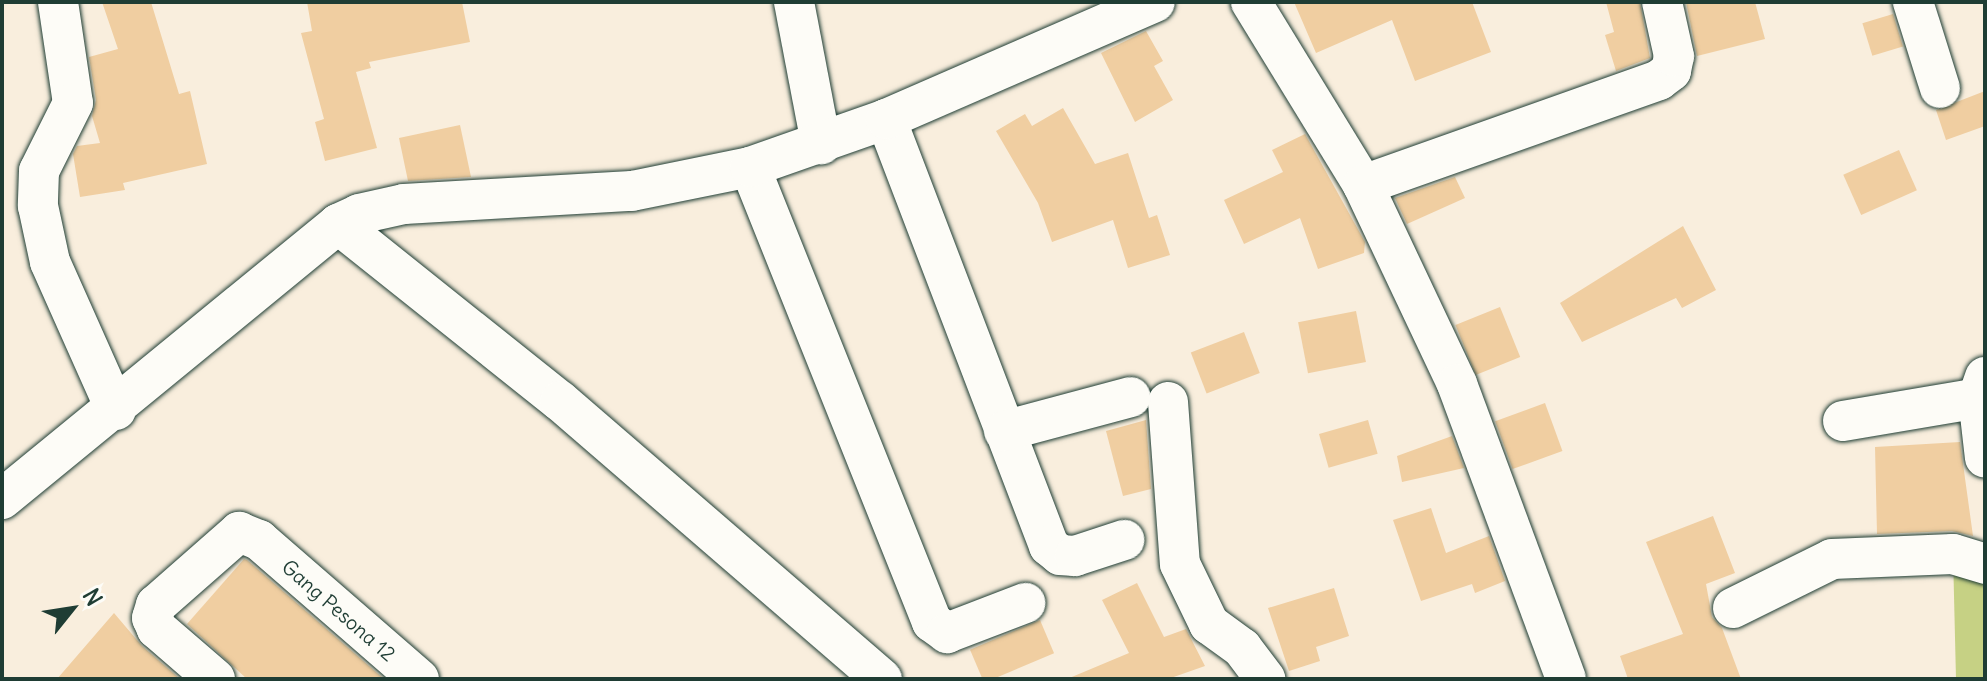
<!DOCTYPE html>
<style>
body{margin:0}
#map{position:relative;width:1987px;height:681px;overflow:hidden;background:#f9eedd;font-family:Delius,sans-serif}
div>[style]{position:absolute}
.green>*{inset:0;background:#c6d184}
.building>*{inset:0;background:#f0cea1;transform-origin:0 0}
.roads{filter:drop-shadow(0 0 2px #1f3d34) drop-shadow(0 0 2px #1f3d34)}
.minor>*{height:40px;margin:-20px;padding:0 20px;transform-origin:20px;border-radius:20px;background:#fdfcf7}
span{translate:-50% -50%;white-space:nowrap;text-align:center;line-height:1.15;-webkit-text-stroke:6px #fdfcf7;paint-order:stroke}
.street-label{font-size:20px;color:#1f3d34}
.frame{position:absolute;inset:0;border:4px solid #1f3d34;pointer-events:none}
.north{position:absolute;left:32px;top:569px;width:80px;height:80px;-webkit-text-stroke:6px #fdfcf7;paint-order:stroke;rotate:60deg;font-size:22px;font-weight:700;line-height:32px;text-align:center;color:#1f3d34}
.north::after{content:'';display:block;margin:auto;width:28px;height:36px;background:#1f3d34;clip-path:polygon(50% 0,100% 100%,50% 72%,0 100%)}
</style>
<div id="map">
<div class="green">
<div style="clip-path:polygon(1953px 554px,1985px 564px,1985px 679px,1956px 679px)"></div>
</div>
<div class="building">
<div style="clip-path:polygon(102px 2px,151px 2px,179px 94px,190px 91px,207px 164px,123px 183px,125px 190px,80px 197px,73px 154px,77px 146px,100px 143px,92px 116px,96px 100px,89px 57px,118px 49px)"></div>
<div style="clip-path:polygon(307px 2px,462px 2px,470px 42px,369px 62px,371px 68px,356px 72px,377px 148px,325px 161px,315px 122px,324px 119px,301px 33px,312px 31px)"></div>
<div style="clip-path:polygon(1294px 2px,1472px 2px,1491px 52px,1415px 81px,1392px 20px,1316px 53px)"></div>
<div style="clip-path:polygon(1606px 2px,1640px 2px,1650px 58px,1616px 71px,1605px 35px,1614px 32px)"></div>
<div style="clip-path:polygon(1686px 2px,1755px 2px,1765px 39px,1697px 56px)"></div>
<div style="left:1893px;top:14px;width:34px;height:32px;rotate:73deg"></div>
<div style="clip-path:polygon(1146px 31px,1163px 61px,1154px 66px,1173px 100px,1135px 122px,1101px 53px)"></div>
<div style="clip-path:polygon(1985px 91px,1985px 126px,1946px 140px,1936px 110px)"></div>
<div style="clip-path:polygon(1063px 108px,1095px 164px,1128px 153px,1149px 218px,1157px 215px,1170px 255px,1128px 268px,1113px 220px,1052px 242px,1038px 203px,996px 131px,1025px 114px,1032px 126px)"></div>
<div style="clip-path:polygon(460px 125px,471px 177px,408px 181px,399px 138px)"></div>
<div style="clip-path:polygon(1305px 134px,1365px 242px,1364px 253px,1318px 269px,1300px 218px,1244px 244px,1224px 200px,1283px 172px,1272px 150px)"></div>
<div style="left:1899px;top:150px;width:44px;height:61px;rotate:66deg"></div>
<div style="clip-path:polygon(1455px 177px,1465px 198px,1407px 224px,1395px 198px)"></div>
<div style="clip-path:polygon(1683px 226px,1716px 290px,1682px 308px,1676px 298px,1582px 342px,1560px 303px)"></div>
<div style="left:1500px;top:307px;width:54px;height:48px;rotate:68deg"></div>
<div style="left:1356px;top:311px;width:52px;height:59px;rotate:79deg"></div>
<div style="left:1244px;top:332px;width:44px;height:57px;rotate:69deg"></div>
<div style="left:1545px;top:403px;width:51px;height:53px;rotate:70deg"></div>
<div style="clip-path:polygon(1146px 420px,1151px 489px,1123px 496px,1106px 431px)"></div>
<div style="left:1368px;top:420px;width:35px;height:51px;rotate:74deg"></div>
<div style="clip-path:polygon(1452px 436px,1464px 468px,1402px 482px,1397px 456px)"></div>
<div style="clip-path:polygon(1960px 442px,1973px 536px,1952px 531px,1877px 534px,1875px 447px)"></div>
<div style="clip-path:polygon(1431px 508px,1446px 553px,1489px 536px,1505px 581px,1475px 593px,1472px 584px,1421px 601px,1393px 520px)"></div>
<div style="clip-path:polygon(1713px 516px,1735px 573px,1706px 584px,1712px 617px,1722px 628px,1741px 679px,1628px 679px,1620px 656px,1683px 634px,1646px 542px)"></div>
<div style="clip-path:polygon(244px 559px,247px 560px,384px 679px,247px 679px,187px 624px)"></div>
<div style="clip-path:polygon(1137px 583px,1164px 637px,1186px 629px,1205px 666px,1168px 679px,1067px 679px,1129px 653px,1102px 600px)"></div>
<div style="clip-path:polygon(1334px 588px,1349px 636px,1316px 647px,1320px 661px,1289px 671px,1268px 608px)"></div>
<div style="clip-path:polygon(114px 613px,142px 646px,180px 679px,57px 679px)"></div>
<div style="left:1040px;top:620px;width:36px;height:76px;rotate:67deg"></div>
</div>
<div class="roads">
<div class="minor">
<div style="left:58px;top:2px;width:102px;rotate:81.6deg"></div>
<div style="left:73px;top:103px;width:76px;rotate:116.6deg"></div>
<div style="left:39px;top:171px;width:35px;rotate:92deg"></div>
<div style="left:38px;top:206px;width:57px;rotate:77.9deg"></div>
<div style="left:50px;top:262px;width:162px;rotate:66deg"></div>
<div style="left:794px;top:2px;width:145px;rotate:79.2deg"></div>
<div style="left:1251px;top:2px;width:215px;rotate:58.5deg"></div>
<div style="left:1363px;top:185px;width:220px;rotate:64.7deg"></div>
<div style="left:1457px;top:384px;width:314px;rotate:69.7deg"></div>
<div style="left:1913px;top:2px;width:90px;rotate:72.6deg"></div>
<div style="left:886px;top:119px;width:457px;rotate:69.1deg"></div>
<div style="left:1049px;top:546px;width:14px;rotate:39deg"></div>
<div style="left:1060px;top:555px;width:15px;rotate:4deg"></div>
<div style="left:1075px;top:556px;width:52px;rotate:-18.1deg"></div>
<div style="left:750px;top:167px;width:490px;rotate:68.2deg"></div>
<div style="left:932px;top:622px;width:19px;rotate:36deg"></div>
<div style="left:947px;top:633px;width:84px;rotate:-21deg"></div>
<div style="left:1363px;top:185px;width:314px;rotate:-19.5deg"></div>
<div style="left:1659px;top:80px;width:15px;rotate:-37deg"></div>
<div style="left:1671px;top:71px;width:15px;rotate:-79deg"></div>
<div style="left:1674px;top:56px;width:55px;rotate:-102.5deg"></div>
<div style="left:338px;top:224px;width:284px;rotate:38.6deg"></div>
<div style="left:560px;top:401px;width:425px;rotate:40.8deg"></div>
<div style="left:1985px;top:377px;width:21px;rotate:109deg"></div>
<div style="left:1978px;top:397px;width:61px;rotate:83.5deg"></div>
<div style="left:1168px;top:402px;width:162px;rotate:85.8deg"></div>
<div style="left:1180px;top:564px;width:67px;rotate:64.2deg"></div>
<div style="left:1209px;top:624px;width:41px;rotate:36deg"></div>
<div style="left:1242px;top:648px;width:39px;rotate:53deg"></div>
<div style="left:1843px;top:421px;width:144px;rotate:-9.6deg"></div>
<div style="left:1004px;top:431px;width:131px;rotate:-15deg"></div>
<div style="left:2px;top:499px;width:434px;rotate:-39.3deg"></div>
<div style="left:338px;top:224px;width:23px;rotate:-25deg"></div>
<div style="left:359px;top:214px;width:46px;rotate:-12.5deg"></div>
<div style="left:404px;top:204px;width:228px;rotate:-3.3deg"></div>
<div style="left:632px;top:191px;width:120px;rotate:-11.5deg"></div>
<div style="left:750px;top:167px;width:144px;rotate:-19.4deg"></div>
<div style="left:886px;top:119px;width:293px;rotate:-23.5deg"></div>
<div style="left:1733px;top:608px;width:110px;rotate:-26.3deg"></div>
<div style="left:1832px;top:559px;width:121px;rotate:-2.4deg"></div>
<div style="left:1953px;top:554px;width:34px;rotate:17deg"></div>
<div style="left:215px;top:679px;width:77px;rotate:-139.2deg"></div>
<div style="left:157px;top:629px;width:12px;rotate:-114deg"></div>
<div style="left:152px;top:618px;width:14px;rotate:-73deg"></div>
<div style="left:156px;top:605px;width:111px;rotate:-41.3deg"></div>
<div style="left:239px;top:532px;width:22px;rotate:22deg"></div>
<div style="left:259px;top:540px;width:212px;rotate:41deg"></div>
</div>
</div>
<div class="street-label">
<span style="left:339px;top:610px;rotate:41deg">Gang Pesona 12</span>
</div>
<div class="frame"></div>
<div class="north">N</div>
</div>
